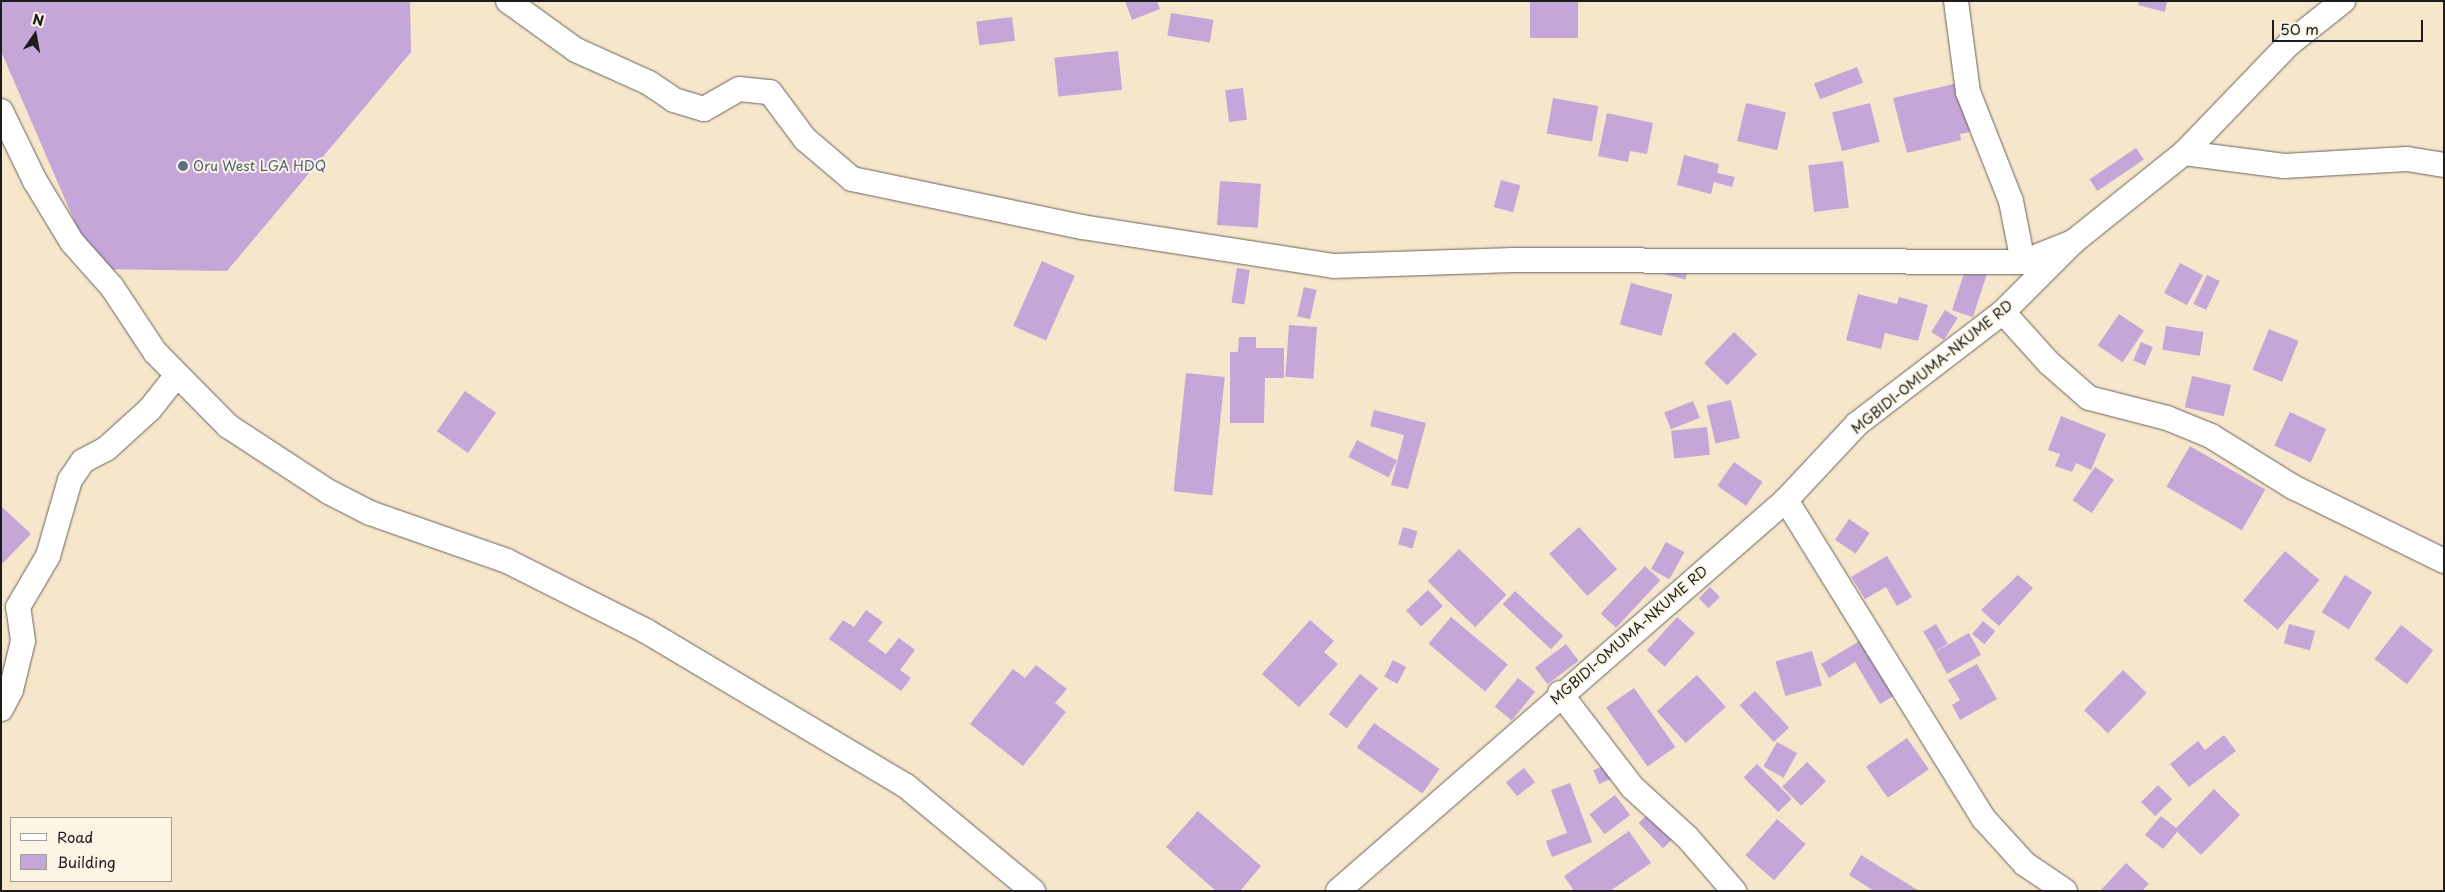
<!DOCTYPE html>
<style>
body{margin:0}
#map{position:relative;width:2445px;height:892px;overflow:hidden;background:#f6e6cc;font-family:"Playpen Sans",sans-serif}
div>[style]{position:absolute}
.building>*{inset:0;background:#c4a7d8;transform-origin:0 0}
.roads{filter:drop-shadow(0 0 1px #68635a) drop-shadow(0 0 1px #68635a)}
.minor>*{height:24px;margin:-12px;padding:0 12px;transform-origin:12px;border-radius:12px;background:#fff}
.dots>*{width:14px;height:14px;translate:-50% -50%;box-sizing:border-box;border:2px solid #fcf5e5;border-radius:50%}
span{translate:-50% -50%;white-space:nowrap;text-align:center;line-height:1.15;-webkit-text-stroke:4px #fcf5e5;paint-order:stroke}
.service-label{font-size:14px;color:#4e5e75}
.left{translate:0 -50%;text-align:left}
.street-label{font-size:14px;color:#1c1c1c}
.frame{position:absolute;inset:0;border:2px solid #1c1c1c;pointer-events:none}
.legend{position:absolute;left:10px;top:817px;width:162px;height:65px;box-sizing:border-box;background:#fcf5e5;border:1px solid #a29e95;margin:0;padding:6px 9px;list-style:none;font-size:15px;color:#1c1c1c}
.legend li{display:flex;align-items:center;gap:10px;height:25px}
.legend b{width:25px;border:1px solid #a29e95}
.north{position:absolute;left:10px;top:10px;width:50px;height:50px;-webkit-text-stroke:4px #fcf5e5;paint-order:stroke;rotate:12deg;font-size:14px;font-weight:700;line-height:20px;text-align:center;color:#1c1c1c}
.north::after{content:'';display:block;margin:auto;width:18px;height:22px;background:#1c1c1c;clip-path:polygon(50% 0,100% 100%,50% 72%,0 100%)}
.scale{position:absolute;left:2272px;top:20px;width:151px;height:22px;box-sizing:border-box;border:2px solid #1c1c1c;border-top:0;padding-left:6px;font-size:15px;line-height:18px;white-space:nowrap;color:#1c1c1c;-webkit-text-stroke:4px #fcf5e5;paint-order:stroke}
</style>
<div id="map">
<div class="building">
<div style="clip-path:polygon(1px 1px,410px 1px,411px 52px,227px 271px,95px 269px,1px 51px)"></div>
<div style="clip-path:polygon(1125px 1px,1157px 1px,1160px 9px,1132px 20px)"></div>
<div style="left:1530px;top:1px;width:48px;height:37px"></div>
<div style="clip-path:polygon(2139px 1px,2167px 1px,2165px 12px,2138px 5px)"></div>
<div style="left:1171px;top:13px;width:43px;height:23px;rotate:9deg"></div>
<div style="left:1012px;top:17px;width:24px;height:36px;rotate:83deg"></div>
<div style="left:1118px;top:51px;width:39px;height:64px;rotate:84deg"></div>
<div style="left:1857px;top:67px;width:17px;height:46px;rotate:69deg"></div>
<div style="clip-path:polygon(1958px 83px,1970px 132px,1960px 134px,1961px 140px,1907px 153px,1893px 98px)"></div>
<div style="left:1243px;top:88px;width:32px;height:18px;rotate:83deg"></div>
<div style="left:1553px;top:98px;width:46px;height:36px;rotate:10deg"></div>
<div style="left:1746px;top:103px;width:41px;height:39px;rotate:13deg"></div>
<div style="left:1870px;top:103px;width:40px;height:39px;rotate:76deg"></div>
<div style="clip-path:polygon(1607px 113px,1653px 123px,1647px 154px,1630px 151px,1628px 162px,1598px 156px)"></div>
<div style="left:2136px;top:148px;width:14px;height:56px;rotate:56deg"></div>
<div style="clip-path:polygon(1684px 155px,1719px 164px,1717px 173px,1735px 177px,1732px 187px,1714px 182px,1711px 194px,1677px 185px)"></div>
<div style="left:1843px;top:161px;width:47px;height:35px;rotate:83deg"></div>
<div style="left:1501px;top:180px;width:20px;height:28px;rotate:15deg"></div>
<div style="left:1220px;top:181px;width:41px;height:44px;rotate:4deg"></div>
<div style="left:1969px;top:258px;width:22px;height:55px;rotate:18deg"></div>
<div style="left:1669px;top:259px;width:21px;height:16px;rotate:14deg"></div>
<div style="left:1042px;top:261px;width:36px;height:71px;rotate:24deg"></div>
<div style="left:2180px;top:263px;width:26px;height:34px;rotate:28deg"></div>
<div style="left:1237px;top:268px;width:13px;height:35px;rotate:9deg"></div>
<div style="left:2207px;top:275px;width:14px;height:32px;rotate:25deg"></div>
<div style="left:1631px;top:283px;width:43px;height:43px;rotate:15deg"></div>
<div style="left:1304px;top:287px;width:13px;height:30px;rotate:13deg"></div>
<div style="clip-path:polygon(1858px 294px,1897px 304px,1899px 297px,1928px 305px,1918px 341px,1885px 333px,1881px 349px,1846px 340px)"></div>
<div style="left:1945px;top:310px;width:15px;height:26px;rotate:32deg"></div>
<div style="left:2119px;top:314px;width:30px;height:38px;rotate:34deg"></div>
<div style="left:1289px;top:325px;width:28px;height:52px;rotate:4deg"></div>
<div style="left:2166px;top:326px;width:38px;height:24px;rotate:9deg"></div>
<div style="left:2269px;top:329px;width:32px;height:44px;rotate:22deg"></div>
<div style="left:1734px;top:332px;width:32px;height:43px;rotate:44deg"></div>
<div style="clip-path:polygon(1239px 337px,1256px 337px,1256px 348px,1284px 348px,1284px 378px,1265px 378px,1264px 423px,1230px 423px,1230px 352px,1238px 352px)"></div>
<div style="left:2141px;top:342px;width:13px;height:20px;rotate:23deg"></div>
<div style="left:1186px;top:373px;width:39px;height:119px;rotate:6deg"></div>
<div style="left:2192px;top:376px;width:40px;height:32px;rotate:13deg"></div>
<div style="left:465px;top:391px;width:38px;height:49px;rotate:35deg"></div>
<div style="left:1731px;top:400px;width:39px;height:25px;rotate:77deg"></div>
<div style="left:1693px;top:401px;width:18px;height:31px;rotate:68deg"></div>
<div style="clip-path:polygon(1374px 410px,1426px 423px,1408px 489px,1391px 485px,1404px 435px,1370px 426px)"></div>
<div style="left:2290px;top:412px;width:40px;height:37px;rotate:25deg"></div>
<div style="clip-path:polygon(2061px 416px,2106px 434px,2091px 470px,2076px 463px,2072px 472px,2055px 466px,2060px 454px,2048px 450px)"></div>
<div style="left:1707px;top:427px;width:28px;height:36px;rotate:84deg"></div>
<div style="left:1357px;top:440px;width:45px;height:19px;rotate:27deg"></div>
<div style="left:2190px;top:446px;width:87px;height:47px;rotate:30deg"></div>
<div style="left:1734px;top:462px;width:35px;height:29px;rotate:35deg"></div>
<div style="left:2095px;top:467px;width:23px;height:40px;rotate:34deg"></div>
<div style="clip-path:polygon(1px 506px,31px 534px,3px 563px,1px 561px)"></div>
<div style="left:1849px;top:519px;width:25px;height:25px;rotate:34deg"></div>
<div style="left:1403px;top:527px;width:15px;height:18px;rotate:16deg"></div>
<div style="left:1579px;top:527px;width:57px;height:40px;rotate:48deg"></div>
<div style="left:1666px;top:542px;width:21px;height:31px;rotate:29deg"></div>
<div style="left:1459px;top:549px;width:66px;height:45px;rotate:44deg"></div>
<div style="left:2285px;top:551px;width:45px;height:65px;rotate:40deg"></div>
<div style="clip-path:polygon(1887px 556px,1912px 597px,1897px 606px,1886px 587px,1865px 599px,1851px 577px)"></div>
<div style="left:1645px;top:566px;width:21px;height:65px;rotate:43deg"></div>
<div style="clip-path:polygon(2018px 575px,2033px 588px,1999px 626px,1981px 610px)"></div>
<div style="left:2345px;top:575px;width:32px;height:44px;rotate:32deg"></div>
<div style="left:1710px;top:587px;width:14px;height:16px;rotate:45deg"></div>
<div style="left:1428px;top:590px;width:22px;height:30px;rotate:47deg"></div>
<div style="left:1515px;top:591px;width:66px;height:18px;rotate:43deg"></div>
<div style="clip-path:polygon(866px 610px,883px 622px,868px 641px,886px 654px,899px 638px,915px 650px,900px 670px,911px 678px,901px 691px,829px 639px,843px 620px,854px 627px)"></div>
<div style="left:1451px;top:617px;width:74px;height:35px;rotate:40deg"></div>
<div style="left:1677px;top:617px;width:24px;height:45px;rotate:42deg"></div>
<div style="clip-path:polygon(1310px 620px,1334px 641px,1324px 652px,1338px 664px,1299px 707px,1262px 674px)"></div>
<div style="left:1983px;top:621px;width:16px;height:17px;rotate:40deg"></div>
<div style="left:1936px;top:624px;width:23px;height:15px;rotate:59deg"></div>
<div style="left:2289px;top:624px;width:27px;height:20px;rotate:15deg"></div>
<div style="left:2401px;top:625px;width:41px;height:43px;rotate:38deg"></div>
<div style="left:1969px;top:633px;width:25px;height:39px;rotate:61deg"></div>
<div style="clip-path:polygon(1863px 639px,1897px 694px,1880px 704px,1855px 662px,1829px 678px,1821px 664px)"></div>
<div style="left:1566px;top:644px;width:21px;height:39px;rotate:53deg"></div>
<div style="left:1812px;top:651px;width:36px;height:38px;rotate:74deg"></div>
<div style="left:1393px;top:660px;width:15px;height:19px;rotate:28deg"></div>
<div style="clip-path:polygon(1977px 664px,1997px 699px,1960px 720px,1952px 705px,1960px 700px,1948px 680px)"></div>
<div style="clip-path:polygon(1036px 665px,1067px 689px,1055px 703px,1066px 712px,1023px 766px,970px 724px,1013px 669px,1025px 678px)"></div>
<div style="left:2123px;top:670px;width:33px;height:56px;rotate:44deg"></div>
<div style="left:1360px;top:674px;width:23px;height:51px;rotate:38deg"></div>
<div style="left:1697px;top:675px;width:43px;height:54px;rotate:48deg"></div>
<div style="left:1518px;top:678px;width:22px;height:37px;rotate:39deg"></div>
<div style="left:1634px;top:688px;width:72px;height:34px;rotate:55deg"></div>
<div style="left:1755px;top:691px;width:50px;height:21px;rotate:47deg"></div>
<div style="left:1374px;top:723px;width:80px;height:30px;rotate:35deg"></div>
<div style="clip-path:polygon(2224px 735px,2236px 751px,2189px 787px,2170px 764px,2198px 741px,2205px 750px)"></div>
<div style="left:1907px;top:738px;width:38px;height:50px;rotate:55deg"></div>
<div style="left:1777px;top:742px;width:23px;height:28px;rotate:29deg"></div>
<div style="left:1807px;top:762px;width:27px;height:35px;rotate:45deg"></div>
<div style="left:1608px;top:764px;width:15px;height:16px;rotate:67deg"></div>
<div style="left:1757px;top:764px;width:49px;height:19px;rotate:45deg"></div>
<div style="left:1524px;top:768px;width:18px;height:23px;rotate:52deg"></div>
<div style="clip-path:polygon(1570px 783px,1592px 842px,1552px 857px,1546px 841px,1567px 833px,1551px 790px)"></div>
<div style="left:2158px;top:785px;width:20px;height:24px;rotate:45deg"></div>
<div style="clip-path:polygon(2214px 789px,2240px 815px,2201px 855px,2177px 832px,2163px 849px,2145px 835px,2161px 816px,2176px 828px)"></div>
<div style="left:1615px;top:795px;width:25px;height:32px;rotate:53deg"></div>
<div style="clip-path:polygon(1198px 811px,1261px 866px,1240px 891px,1216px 891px,1166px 847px)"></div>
<div style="left:1648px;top:814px;width:35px;height:13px;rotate:46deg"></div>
<div style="left:1777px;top:819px;width:38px;height:48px;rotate:41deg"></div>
<div style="clip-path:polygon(1629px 831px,1651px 863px,1610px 891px,1574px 891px,1564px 876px)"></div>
<div style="clip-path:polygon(1861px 855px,1919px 891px,1874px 891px,1849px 875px)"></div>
<div style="clip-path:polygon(2126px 863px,2149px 884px,2142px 891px,2100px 891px)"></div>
</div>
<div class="roads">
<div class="minor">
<div style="left:508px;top:1px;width:84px;rotate:35.8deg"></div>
<div style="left:576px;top:50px;width:80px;rotate:24.3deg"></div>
<div style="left:649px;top:83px;width:30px;rotate:34deg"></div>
<div style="left:674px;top:100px;width:31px;rotate:17deg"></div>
<div style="left:704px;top:109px;width:40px;rotate:-29.7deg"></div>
<div style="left:739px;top:89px;width:31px;rotate:6deg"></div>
<div style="left:770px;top:92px;width:59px;rotate:53.3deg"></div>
<div style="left:805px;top:139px;width:62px;rotate:40.4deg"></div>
<div style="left:852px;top:179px;width:235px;rotate:11.8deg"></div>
<div style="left:1082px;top:227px;width:255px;rotate:8.8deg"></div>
<div style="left:1334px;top:266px;width:179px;rotate:-1.9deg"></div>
<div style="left:1513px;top:260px;width:510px;rotate:0.22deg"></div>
<div style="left:2023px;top:262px;width:54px;rotate:-21.8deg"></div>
<div style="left:1956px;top:1px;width:92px;rotate:82.5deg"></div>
<div style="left:1968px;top:92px;width:117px;rotate:68.5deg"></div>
<div style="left:2011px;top:201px;width:62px;rotate:78.9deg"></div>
<div style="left:1px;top:111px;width:78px;rotate:64.1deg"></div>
<div style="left:35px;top:181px;width:71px;rotate:58.8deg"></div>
<div style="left:72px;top:242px;width:60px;rotate:48.4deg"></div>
<div style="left:112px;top:287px;width:78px;rotate:56.5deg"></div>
<div style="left:155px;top:352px;width:104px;rotate:45.4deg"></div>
<div style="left:228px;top:426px;width:121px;rotate:33.2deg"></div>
<div style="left:329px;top:492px;width:46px;rotate:27.1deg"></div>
<div style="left:370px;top:513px;width:145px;rotate:19.3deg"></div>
<div style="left:507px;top:561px;width:156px;rotate:26.7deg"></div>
<div style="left:646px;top:631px;width:303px;rotate:30.8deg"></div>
<div style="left:906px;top:786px;width:165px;rotate:39.6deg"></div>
<div style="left:2184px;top:153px;width:101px;rotate:7.4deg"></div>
<div style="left:2284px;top:166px;width:123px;rotate:-3.3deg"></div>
<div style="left:2407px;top:159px;width:37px;rotate:9deg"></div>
<div style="left:2003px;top:312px;width:69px;rotate:48deg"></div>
<div style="left:2049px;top:363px;width:53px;rotate:41.2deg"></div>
<div style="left:2089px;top:398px;width:81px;rotate:14.4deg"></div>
<div style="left:2167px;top:418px;width:48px;rotate:22.2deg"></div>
<div style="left:2211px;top:436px;width:97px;rotate:31.9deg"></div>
<div style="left:2293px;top:487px;width:168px;rotate:26.1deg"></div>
<div style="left:1786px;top:500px;width:375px;rotate:58.2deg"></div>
<div style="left:1984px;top:819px;width:61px;rotate:47.7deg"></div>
<div style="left:2025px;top:864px;width:48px;rotate:34deg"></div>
<div style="left:1560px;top:693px;width:118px;rotate:52.5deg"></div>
<div style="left:1632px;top:787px;width:74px;rotate:42.3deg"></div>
<div style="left:1687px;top:837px;width:72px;rotate:49deg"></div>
<div style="left:1px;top:709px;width:21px;rotate:-62deg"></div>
<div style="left:11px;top:690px;width:50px;rotate:-76.2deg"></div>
<div style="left:23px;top:641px;width:34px;rotate:-98deg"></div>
<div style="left:18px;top:607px;width:59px;rotate:-59.5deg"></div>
<div style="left:48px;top:556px;width:79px;rotate:-73.9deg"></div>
<div style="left:70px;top:480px;width:23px;rotate:-56deg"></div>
<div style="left:83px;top:461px;width:26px;rotate:-28deg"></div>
<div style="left:106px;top:449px;width:59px;rotate:-42.3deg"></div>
<div style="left:150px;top:409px;width:43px;rotate:-51.5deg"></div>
<div style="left:1338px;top:891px;width:595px;rotate:-41.11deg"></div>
<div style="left:1786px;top:500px;width:104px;rotate:-46.9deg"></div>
<div style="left:1857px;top:424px;width:184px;rotate:-37.5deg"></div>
<div style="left:2003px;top:312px;width:99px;rotate:-45deg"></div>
<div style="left:2073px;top:242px;width:142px;rotate:-38.7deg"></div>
<div style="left:2184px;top:153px;width:153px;rotate:-46.1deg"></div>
<div style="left:2290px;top:43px;width:68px;rotate:-38.4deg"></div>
</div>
</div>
<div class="dots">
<div style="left:183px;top:166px;background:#5c6f8a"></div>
</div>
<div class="service-label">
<span class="left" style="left:193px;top:166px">Oru West LGA HDQ</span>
</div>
<div class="street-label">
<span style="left:1932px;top:367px;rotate:-39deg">MGBIDI-OMUMA-NKUME RD</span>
<span style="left:1629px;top:635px;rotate:-41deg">MGBIDI-OMUMA-NKUME RD</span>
</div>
<div class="frame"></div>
<ul class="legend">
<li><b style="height:6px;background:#fff"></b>Road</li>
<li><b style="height:14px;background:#c4a7d8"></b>Building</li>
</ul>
<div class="north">N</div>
<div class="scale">50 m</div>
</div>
